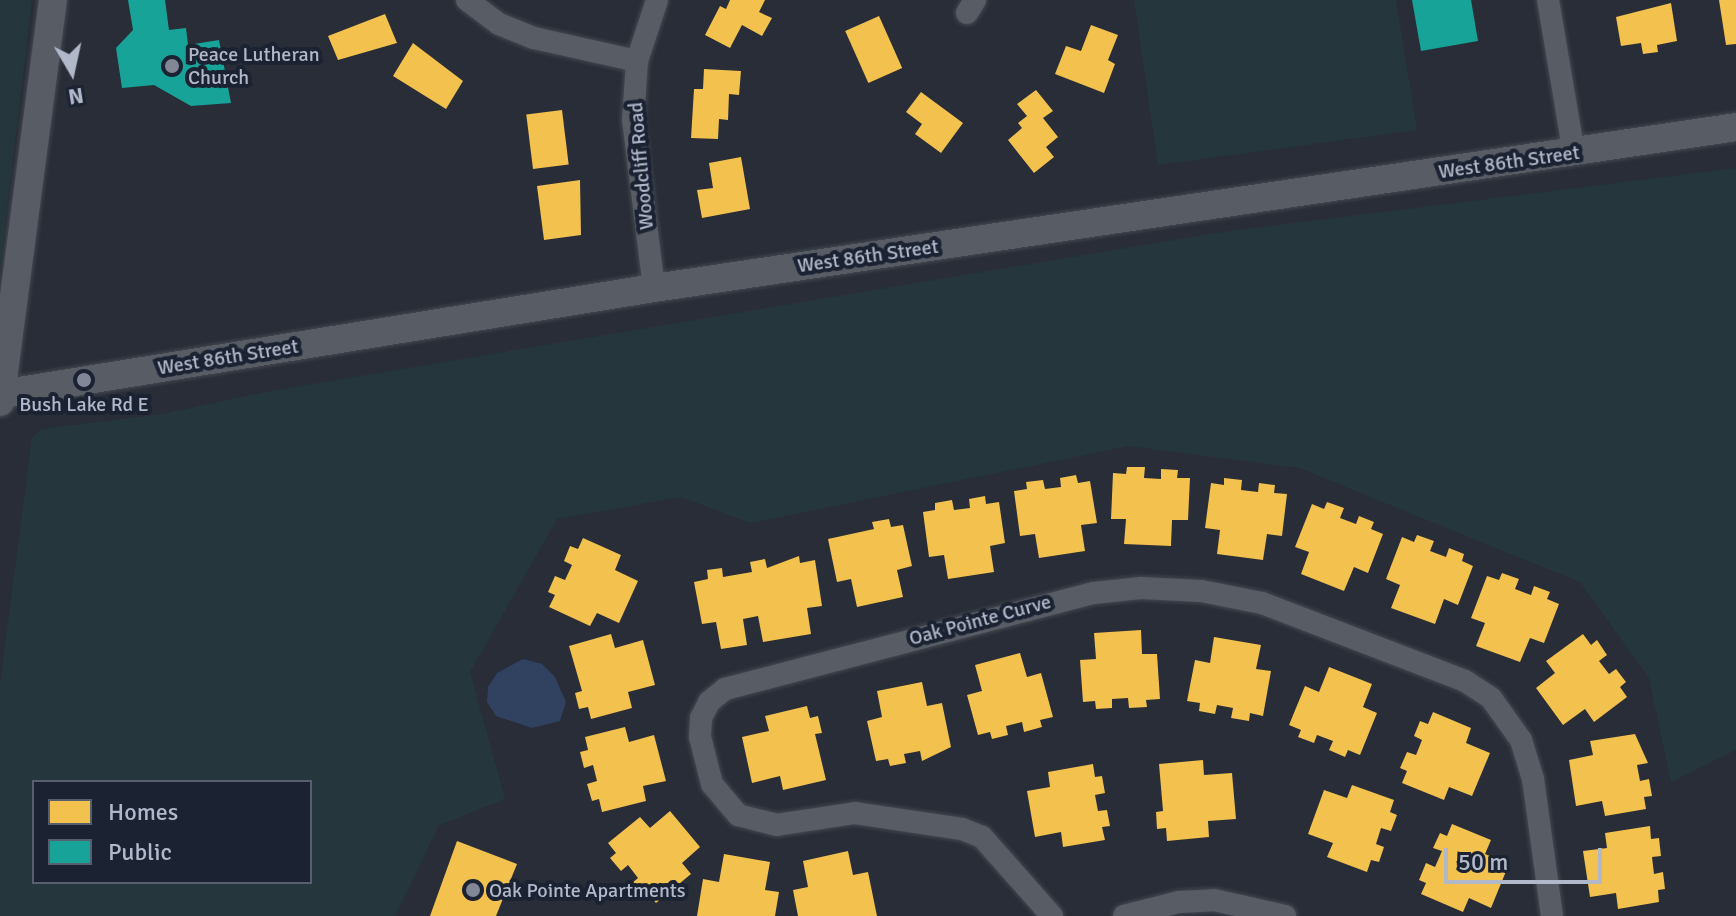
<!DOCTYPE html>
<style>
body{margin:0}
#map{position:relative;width:1736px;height:916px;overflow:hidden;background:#282d37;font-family:Signika,sans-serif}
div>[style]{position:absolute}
.green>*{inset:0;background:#25373d}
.water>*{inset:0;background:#314160}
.homes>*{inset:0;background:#f2c14e;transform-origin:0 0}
.public>*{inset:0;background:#17a398}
.roads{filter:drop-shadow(0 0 2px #444850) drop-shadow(0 0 2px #444850)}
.minor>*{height:22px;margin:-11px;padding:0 11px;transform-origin:11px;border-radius:11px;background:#585c65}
.tertiary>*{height:28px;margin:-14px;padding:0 14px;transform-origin:14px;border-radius:14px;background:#585c65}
.dots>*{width:22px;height:22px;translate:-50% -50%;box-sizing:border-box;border:4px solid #1b2232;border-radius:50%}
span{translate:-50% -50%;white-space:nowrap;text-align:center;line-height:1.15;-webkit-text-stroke:8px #1b2232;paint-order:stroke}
.poi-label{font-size:20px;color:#b1b8c9}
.left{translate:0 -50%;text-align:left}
.street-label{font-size:20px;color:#b1b8c9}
.legend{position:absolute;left:32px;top:780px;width:280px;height:104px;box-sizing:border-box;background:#1b2232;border:2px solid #575e6e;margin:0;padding:10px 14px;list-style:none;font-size:24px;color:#b1b8c9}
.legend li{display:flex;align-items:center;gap:16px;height:40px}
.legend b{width:40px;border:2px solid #575e6e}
.north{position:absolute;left:32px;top:32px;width:80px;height:80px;-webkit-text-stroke:6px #1b2232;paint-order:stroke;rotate:171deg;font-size:22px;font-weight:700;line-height:32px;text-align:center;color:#b1b8c9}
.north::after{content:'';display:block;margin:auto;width:28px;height:36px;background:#b1b8c9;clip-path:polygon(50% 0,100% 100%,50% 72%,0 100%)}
.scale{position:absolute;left:1444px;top:848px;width:158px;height:36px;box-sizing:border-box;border:4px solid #b1b8c9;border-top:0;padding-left:10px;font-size:24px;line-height:28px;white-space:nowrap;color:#b1b8c9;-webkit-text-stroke:6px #1b2232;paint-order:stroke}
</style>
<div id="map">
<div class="green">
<div style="clip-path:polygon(0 0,32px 0,0 266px)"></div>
<div style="clip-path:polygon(1134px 0,1396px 0,1417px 130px,1158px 165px)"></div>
<div style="clip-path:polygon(evenodd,1736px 168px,1736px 750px,1671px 782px,1649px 678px,1580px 582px,1299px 468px,1128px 446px,751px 523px,681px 497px,557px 519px,470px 672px,505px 799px,439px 825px,395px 916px,0 916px,0 684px,32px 438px,41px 429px,163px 414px,270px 391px,1222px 232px,1736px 168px,34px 782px,310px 782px,310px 882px,34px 882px,34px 782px)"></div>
</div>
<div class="water">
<div style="clip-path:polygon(523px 659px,542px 664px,555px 677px,566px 702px,560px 721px,532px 728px,496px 716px,487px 702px,488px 687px,497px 673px)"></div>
</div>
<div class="homes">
<div style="clip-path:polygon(730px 0,765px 0,759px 12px,772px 18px,762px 36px,742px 25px,730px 48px,705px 35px,720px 6px,726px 9px)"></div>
<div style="clip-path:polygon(1719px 0,1736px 0,1736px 44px,1726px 45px)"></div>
<div style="clip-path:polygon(1671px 3px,1677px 41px,1657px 45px,1658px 52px,1643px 54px,1641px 43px,1621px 46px,1616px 17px)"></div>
<div style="clip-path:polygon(385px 14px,397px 43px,338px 60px,328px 36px)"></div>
<div style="left:879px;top:16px;width:57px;height:37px;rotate:66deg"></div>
<div style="clip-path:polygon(1091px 25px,1118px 35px,1108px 60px,1115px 64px,1104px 93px,1055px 74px,1066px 46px,1081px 51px)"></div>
<div style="clip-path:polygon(413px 43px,463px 81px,446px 109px,393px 76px)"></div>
<div style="clip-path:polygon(704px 69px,741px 71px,739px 95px,729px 94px,728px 120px,719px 119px,718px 139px,691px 138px,694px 89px,703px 89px)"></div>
<div style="clip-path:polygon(1036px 90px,1053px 111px,1043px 118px,1058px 137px,1046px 147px,1054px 157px,1034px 173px,1008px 140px,1022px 128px,1018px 123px,1027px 116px,1017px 104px)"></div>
<div style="clip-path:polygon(921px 92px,963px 123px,941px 153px,915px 134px,922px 124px,906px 112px)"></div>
<div style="left:562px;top:110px;width:55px;height:36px;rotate:83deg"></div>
<div style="clip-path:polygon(741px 157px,750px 209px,702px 218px,697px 190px,713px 188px,709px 163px)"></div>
<div style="clip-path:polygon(580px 180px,581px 235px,544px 240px,537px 186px)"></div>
<div style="clip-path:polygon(1127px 467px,1145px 467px,1144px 478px,1161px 479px,1161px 469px,1178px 470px,1177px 478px,1190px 478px,1188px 520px,1172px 520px,1171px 546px,1124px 544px,1126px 519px,1111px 519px,1113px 473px,1126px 474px)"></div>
<div style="clip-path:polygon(1076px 475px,1078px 483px,1090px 481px,1097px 523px,1081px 525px,1085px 551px,1039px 558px,1035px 534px,1020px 536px,1014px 491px,1027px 489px,1026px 482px,1043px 480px,1045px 489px,1061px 487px,1060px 478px)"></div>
<div style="clip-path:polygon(1224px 478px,1242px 480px,1241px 490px,1258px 492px,1259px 483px,1275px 485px,1274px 493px,1287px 494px,1282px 536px,1267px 534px,1263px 560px,1217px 554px,1220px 530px,1205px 528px,1211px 483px,1224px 485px)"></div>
<div style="clip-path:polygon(985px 496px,986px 504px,999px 502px,1005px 543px,990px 546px,994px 572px,948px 579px,944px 555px,929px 557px,923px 512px,935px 510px,935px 503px,952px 500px,954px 510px,970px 508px,969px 499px)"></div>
<div style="clip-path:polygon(1327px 502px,1344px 508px,1340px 518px,1356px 524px,1359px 516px,1374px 522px,1371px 529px,1383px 534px,1368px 573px,1354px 567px,1344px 591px,1301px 574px,1309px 552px,1295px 547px,1312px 504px,1324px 509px)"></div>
<div style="clip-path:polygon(889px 519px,891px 527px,903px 525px,912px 566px,897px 570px,903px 597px,857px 607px,851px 579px,837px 582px,828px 539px,874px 529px,872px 522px)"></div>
<div style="clip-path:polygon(1417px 535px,1434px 541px,1430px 551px,1446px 557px,1449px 548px,1464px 554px,1462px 561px,1473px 566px,1458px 605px,1444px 599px,1435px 624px,1391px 608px,1400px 585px,1386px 579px,1402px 537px,1414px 542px)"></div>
<div style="clip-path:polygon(583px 538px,621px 555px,615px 570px,638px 581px,619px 623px,597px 613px,590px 626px,549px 607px,555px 595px,548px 592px,555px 576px,565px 580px,572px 565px,564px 561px,570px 546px,578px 549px)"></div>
<div style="clip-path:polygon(799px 556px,800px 563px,815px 560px,822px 606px,807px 608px,811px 634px,763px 642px,758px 616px,743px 619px,747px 645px,721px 649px,716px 622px,702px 624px,694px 582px,708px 579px,707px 570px,722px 568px,723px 577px,752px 572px,750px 562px,765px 559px,767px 568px)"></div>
<div style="clip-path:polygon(1502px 573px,1519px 579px,1515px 589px,1531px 595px,1534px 586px,1550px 592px,1547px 599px,1559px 604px,1544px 643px,1530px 638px,1520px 662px,1476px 646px,1485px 623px,1471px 618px,1487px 576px,1499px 580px)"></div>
<div style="clip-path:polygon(1141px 630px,1142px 654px,1157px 654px,1160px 699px,1146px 700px,1147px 707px,1129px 708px,1128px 698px,1112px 699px,1112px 708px,1096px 709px,1095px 701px,1083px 702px,1080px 660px,1096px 659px,1094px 633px)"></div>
<div style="clip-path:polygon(611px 634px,615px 648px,643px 640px,655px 685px,628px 692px,632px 708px,591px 719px,588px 707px,579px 709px,575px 693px,582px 691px,569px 646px)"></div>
<div style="clip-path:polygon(1583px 634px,1591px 645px,1597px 640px,1607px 655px,1599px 661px,1609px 674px,1616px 669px,1626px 682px,1620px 687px,1627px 697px,1594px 722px,1585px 709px,1563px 725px,1536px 688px,1555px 673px,1546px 661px)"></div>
<div style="clip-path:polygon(1214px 637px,1261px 645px,1256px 669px,1271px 671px,1263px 716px,1250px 713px,1249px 721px,1231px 718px,1233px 708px,1217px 705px,1215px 714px,1199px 711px,1200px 703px,1187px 701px,1195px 660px,1210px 663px)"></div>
<div style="clip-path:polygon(1020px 653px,1027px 677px,1041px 673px,1053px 717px,1040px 720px,1042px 727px,1024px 732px,1022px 722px,1006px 726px,1008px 735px,992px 739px,990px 732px,978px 735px,967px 695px,982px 691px,975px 665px)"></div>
<div style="clip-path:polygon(1329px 667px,1372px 684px,1363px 707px,1377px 713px,1360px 755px,1348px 750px,1345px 757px,1329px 750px,1333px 741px,1317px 735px,1314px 743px,1298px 737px,1301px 730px,1289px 725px,1305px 686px,1319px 692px)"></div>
<div style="clip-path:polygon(922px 682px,927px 706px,942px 703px,951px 747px,922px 761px,920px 751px,904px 754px,906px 763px,890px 766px,888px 759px,876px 761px,867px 721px,882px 717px,877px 691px)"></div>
<div style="clip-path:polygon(807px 706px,810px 718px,818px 716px,822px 733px,815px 734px,826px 780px,783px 790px,780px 776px,752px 783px,742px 737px,769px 731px,765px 716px)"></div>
<div style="clip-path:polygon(1433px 712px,1471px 728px,1466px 743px,1490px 753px,1472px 796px,1449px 787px,1444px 800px,1402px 783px,1407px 771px,1400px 768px,1407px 752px,1416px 755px,1422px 740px,1414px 736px,1420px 721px,1428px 724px)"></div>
<div style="clip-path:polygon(625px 727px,629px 742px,654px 735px,666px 781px,643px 786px,646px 801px,602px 812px,599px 799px,592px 801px,587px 784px,597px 781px,593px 765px,584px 768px,580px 752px,588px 750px,585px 737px)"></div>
<div style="clip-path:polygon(1635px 734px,1648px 763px,1637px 765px,1640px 781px,1649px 779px,1652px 796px,1644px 797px,1646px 809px,1605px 816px,1602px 801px,1576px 806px,1569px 760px,1593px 755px,1590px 741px)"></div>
<div style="clip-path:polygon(1203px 760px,1204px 775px,1232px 773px,1236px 819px,1208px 821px,1209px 837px,1167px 841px,1166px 828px,1157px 829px,1156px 812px,1163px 811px,1159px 764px)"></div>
<div style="clip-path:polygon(1093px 764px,1095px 777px,1102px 776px,1105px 793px,1095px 795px,1098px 811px,1107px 810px,1110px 826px,1102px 827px,1105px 840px,1063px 847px,1061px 832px,1035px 837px,1027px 791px,1050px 787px,1048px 772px)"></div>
<div style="clip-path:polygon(1352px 785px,1394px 800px,1390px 812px,1397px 815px,1391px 831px,1381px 828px,1376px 844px,1384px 847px,1379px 862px,1371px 860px,1367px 872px,1327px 857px,1333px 843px,1308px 834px,1324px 790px,1347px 798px)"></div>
<div style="clip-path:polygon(670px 811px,700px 847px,682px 863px,691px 874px,656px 903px,648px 893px,642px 898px,631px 884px,638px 878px,628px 865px,621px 871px,610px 858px,616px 853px,608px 843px,640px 817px,650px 828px)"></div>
<div style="clip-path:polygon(1452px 824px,1491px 840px,1485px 854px,1509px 864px,1491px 908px,1469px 898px,1463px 912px,1421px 894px,1426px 883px,1419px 880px,1426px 863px,1435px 867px,1442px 851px,1433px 848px,1440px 833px,1447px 836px)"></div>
<div style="clip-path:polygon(1650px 826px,1651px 839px,1659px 838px,1661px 856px,1652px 857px,1654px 874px,1663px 872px,1665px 889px,1658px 890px,1659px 902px,1618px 909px,1616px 893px,1590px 897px,1583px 851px,1607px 848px,1605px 833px)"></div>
<div style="clip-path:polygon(457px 841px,517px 864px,496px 916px,430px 916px)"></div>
<div style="clip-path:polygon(848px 851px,853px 875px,868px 872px,877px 916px,798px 916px,793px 890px,808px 887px,803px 861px)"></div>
<div style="clip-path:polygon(724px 854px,770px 862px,765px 890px,779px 892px,775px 916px,697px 916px,703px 879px,719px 882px)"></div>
</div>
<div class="public">
<div style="clip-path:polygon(128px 0,165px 0,169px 30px,186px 28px,188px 45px,219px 40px,231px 103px,191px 106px,154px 85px,122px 88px,116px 48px,133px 30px)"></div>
<div style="clip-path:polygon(1412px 0,1471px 0,1478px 41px,1421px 51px)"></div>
</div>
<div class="roads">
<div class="minor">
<div style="left:467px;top:0;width:40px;rotate:37deg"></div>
<div style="left:499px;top:24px;width:38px;rotate:22deg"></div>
<div style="left:534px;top:38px;width:106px;rotate:12.6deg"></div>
<div style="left:1548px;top:0;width:155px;rotate:80.4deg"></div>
<div style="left:967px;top:13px;width:15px;rotate:-58deg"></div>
<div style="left:654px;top:288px;width:169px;rotate:-97.1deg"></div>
<div style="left:633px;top:120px;width:59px;rotate:-86.1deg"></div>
<div style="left:637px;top:61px;width:64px;rotate:-71.8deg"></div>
<div style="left:1052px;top:916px;width:106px;rotate:-131.5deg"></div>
<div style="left:982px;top:837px;width:22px;rotate:-158deg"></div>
<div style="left:962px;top:829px;width:108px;rotate:-171.5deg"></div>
<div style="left:855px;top:813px;width:79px;rotate:171.3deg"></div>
<div style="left:777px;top:825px;width:40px;rotate:-165.6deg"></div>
<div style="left:738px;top:815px;width:40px;rotate:-130deg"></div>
<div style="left:712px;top:784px;width:49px;rotate:-104.3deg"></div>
<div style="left:700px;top:737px;width:19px;rotate:-87deg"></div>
<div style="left:701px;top:718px;width:18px;rotate:-63deg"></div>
<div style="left:709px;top:702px;width:21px;rotate:-39deg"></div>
<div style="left:725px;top:689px;width:381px;rotate:-14.6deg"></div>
<div style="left:1094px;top:593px;width:47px;rotate:-6.1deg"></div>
<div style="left:1141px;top:588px;width:60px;rotate:2.9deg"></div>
<div style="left:1201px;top:591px;width:62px;rotate:11.1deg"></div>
<div style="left:1262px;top:603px;width:217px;rotate:21deg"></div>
<div style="left:1465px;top:681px;width:31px;rotate:33deg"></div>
<div style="left:1491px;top:698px;width:52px;rotate:54.5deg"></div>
<div style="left:1521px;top:740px;width:41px;rotate:72.9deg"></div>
<div style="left:1533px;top:779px;width:138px;rotate:82.1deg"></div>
<div style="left:1124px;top:916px;width:57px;rotate:-14.3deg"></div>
<div style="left:1179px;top:902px;width:35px;rotate:-3deg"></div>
<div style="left:1214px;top:900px;width:73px;rotate:12.7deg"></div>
</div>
<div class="tertiary">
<div style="left:1px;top:394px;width:662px;rotate:-9.22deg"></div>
<div style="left:654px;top:288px;width:1094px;rotate:-8.46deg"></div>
<div style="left:0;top:402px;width:405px;rotate:-82.5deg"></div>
</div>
</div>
<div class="dots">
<div style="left:172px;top:66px;background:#818796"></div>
<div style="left:84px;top:380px;background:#818796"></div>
<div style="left:473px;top:890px;background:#818796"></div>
</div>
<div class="poi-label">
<span class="left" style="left:188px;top:66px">Peace Lutheran<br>Church</span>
<span style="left:84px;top:404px">Bush Lake Rd E</span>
<span class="left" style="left:489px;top:890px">Oak Pointe Apartments</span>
</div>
<div class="street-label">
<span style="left:1509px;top:162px;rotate:-8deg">West 86th Street</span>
<span style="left:641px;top:166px;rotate:-95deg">Woodcliff Road</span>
<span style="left:868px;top:256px;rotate:-8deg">West 86th Street</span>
<span style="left:228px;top:357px;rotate:-9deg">West 86th Street</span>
<span style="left:980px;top:620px;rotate:-15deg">Oak Pointe Curve</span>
</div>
<ul class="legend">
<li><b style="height:22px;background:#f2c14e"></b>Homes</li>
<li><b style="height:22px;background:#17a398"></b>Public</li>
</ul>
<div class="north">N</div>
<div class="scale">50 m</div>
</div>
